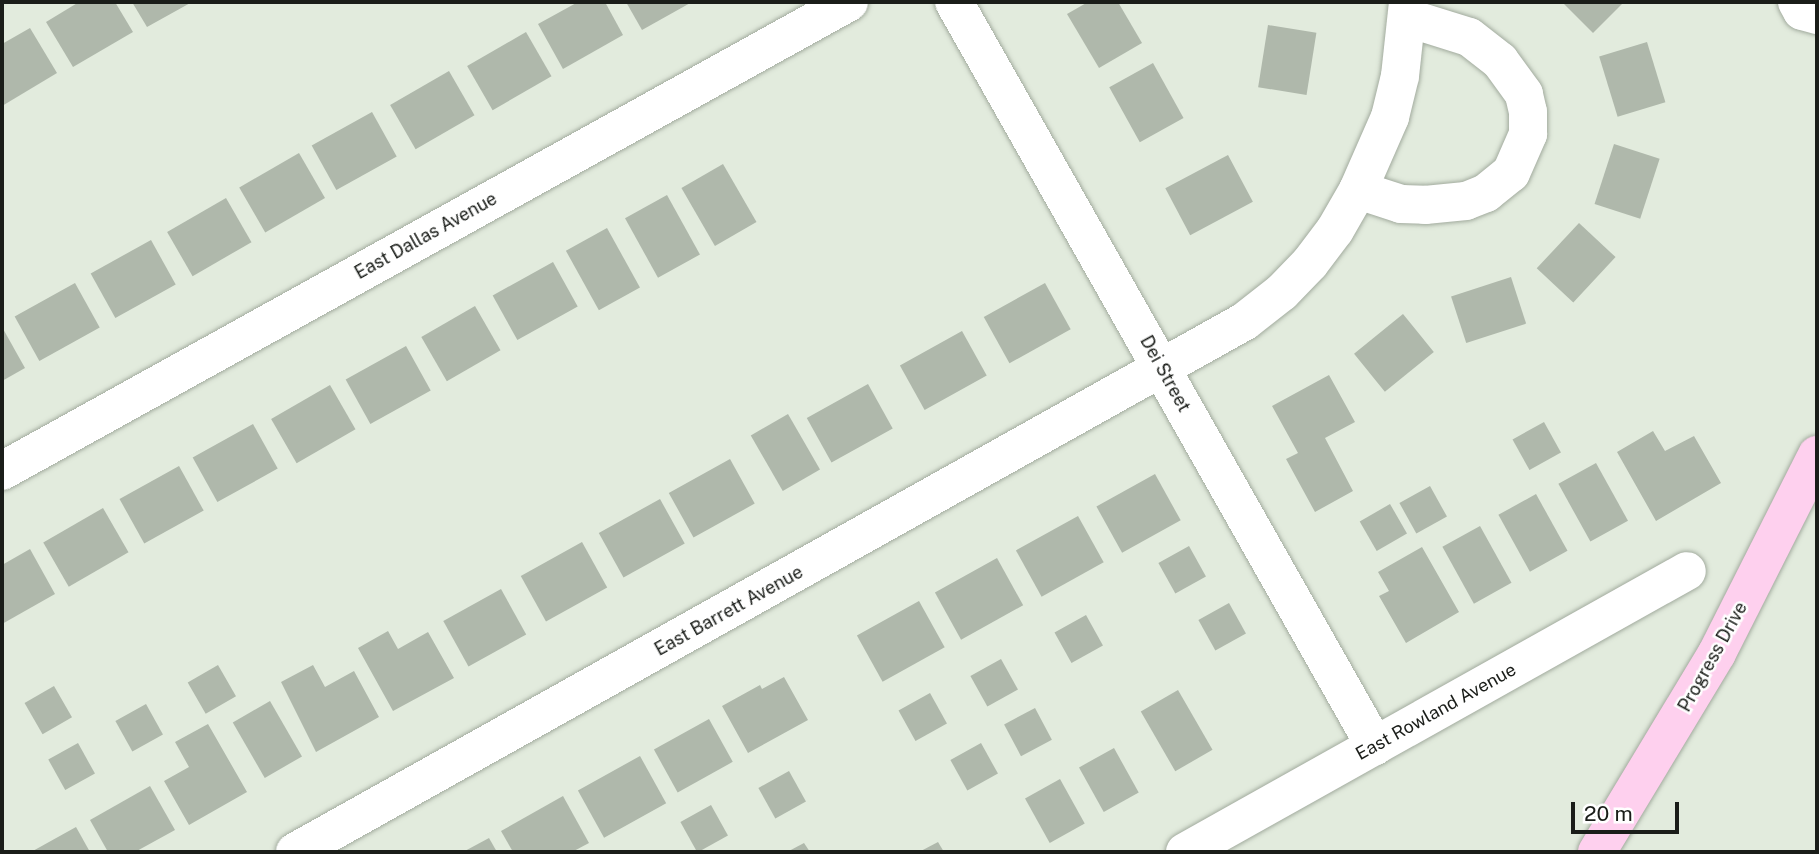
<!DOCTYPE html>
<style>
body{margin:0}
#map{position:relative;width:1819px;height:854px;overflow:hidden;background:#e2ebdd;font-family:"Public Sans",sans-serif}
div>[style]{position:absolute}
.building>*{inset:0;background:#afb8ab;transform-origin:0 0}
.roads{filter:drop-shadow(0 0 2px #a2ab9e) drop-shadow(0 0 2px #a2ab9e)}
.minor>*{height:38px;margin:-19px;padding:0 19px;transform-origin:19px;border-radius:19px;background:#fff}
.major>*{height:38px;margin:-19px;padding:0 19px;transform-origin:19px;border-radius:19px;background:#fed0ee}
span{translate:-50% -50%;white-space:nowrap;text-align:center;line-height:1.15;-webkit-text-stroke:5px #fff;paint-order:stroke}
.street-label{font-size:18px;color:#1a1d19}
.frame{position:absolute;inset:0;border:4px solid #1a1d19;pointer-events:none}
.scale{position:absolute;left:1571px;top:802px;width:108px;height:32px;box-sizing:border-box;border:4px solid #1a1d19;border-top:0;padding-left:9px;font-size:21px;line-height:24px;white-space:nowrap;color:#1a1d19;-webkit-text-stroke:5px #fff;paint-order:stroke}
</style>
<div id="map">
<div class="building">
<div style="clip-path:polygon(79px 2px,115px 2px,133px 32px,73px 67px,46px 22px)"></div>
<div style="clip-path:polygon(132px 2px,192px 2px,147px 27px)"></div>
<div style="clip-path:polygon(578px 2px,605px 2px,623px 35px,563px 69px,538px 24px)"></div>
<div style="clip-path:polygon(626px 2px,692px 2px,642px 30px)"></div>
<div style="clip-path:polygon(1088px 2px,1118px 2px,1142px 43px,1099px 68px,1067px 14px)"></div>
<div style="clip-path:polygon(1562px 2px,1624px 2px,1593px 33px)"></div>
<div style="left:1268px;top:25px;width:49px;height:63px;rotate:9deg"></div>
<div style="clip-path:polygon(30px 28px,57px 73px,2px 106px,2px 44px)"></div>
<div style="left:526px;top:32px;width:51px;height:68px;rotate:60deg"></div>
<div style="left:1647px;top:42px;width:63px;height:50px;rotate:73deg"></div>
<div style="left:1153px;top:63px;width:63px;height:50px;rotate:61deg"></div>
<div style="left:449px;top:71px;width:51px;height:68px;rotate:60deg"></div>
<div style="left:372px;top:112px;width:51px;height:69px;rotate:61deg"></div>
<div style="left:1614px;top:144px;width:48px;height:63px;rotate:18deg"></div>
<div style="left:299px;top:153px;width:52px;height:69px;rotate:60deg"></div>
<div style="left:1228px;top:155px;width:53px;height:71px;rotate:62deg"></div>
<div style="left:723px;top:164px;width:67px;height:48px;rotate:60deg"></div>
<div style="left:667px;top:195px;width:68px;height:48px;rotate:61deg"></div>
<div style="left:226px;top:198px;width:51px;height:68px;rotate:60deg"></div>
<div style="left:1579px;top:223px;width:50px;height:62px;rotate:43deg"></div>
<div style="left:607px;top:228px;width:68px;height:47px;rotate:61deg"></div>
<div style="left:151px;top:240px;width:51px;height:69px;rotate:61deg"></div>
<div style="left:553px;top:262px;width:51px;height:69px;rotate:61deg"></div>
<div style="left:1511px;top:277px;width:49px;height:63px;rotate:72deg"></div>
<div style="left:75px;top:283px;width:51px;height:69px;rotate:61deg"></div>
<div style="left:1045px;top:283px;width:53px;height:70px;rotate:61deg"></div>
<div style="left:475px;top:306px;width:51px;height:62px;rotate:60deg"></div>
<div style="left:1403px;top:314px;width:49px;height:63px;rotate:51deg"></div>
<div style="clip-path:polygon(2px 327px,25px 368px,2px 381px)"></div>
<div style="left:962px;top:331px;width:51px;height:71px;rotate:61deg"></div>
<div style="left:406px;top:346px;width:51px;height:69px;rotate:61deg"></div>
<div style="clip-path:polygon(1329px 375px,1355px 422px,1325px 438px,1353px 491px,1315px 512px,1286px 459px,1298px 453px,1272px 406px)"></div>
<div style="left:868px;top:384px;width:51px;height:70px;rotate:61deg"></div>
<div style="left:330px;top:385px;width:51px;height:68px;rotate:60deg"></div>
<div style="left:788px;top:414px;width:64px;height:43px;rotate:60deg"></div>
<div style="left:1544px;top:422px;width:35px;height:36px;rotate:61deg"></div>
<div style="left:253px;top:424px;width:51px;height:69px;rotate:61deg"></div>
<div style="clip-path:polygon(1653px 431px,1665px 451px,1694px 436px,1721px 483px,1656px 521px,1617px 452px)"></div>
<div style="left:730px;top:459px;width:51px;height:70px;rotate:61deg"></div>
<div style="left:1596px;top:463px;width:66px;height:43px;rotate:61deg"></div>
<div style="left:179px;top:466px;width:51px;height:68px;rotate:61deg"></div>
<div style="left:1155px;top:474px;width:53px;height:67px;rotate:61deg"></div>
<div style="left:1430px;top:486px;width:35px;height:35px;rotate:61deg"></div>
<div style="left:1536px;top:494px;width:65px;height:43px;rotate:61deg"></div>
<div style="left:660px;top:499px;width:51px;height:70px;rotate:61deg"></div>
<div style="left:1390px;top:504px;width:34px;height:35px;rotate:60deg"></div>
<div style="left:103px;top:508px;width:51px;height:69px;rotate:60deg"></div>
<div style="left:1078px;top:516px;width:53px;height:71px;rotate:61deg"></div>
<div style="left:1480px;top:526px;width:65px;height:43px;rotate:61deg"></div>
<div style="left:582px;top:542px;width:52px;height:70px;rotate:61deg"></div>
<div style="left:1189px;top:546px;width:35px;height:35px;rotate:61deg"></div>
<div style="clip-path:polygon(1422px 547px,1459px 612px,1406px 643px,1379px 596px,1389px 591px,1378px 572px)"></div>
<div style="clip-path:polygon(30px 549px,55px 594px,2px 624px,2px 565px)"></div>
<div style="left:997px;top:558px;width:54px;height:71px;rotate:61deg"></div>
<div style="left:501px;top:589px;width:52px;height:66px;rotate:61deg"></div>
<div style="left:919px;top:601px;width:53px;height:71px;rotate:61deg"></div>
<div style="left:1229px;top:603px;width:35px;height:35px;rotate:61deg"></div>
<div style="left:1086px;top:615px;width:35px;height:36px;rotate:61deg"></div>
<div style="clip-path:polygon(388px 631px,398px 649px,428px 632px,454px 678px,393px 711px,358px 648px)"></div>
<div style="left:1001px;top:659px;width:35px;height:35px;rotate:61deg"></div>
<div style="left:218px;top:665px;width:36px;height:35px;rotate:60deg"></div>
<div style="clip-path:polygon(313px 665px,325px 687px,354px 671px,379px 717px,316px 752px,281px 682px)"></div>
<div style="clip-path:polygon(784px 677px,808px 720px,748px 753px,722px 706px,760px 685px,762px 689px)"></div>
<div style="left:54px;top:686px;width:36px;height:34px;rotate:60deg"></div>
<div style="left:1178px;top:690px;width:69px;height:43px;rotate:60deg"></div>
<div style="left:930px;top:693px;width:35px;height:36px;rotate:61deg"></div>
<div style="left:270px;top:701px;width:64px;height:43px;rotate:60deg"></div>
<div style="left:146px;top:704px;width:35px;height:35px;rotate:61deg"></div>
<div style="left:1035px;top:708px;width:36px;height:35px;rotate:62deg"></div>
<div style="left:709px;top:719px;width:49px;height:63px;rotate:61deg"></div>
<div style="clip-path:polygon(208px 724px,247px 792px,189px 825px,164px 781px,189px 767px,175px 742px)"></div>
<div style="left:78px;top:743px;width:35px;height:34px;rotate:61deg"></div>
<div style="left:981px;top:743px;width:35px;height:35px;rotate:61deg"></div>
<div style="left:1114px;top:748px;width:51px;height:40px;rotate:61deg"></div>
<div style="left:640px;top:756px;width:54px;height:71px;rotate:61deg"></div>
<div style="left:789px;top:771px;width:35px;height:35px;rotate:61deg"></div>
<div style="left:1060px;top:779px;width:51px;height:40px;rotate:61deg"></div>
<div style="clip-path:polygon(150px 786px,175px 830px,135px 852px,108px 852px,90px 820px)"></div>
<div style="clip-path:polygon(563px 796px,589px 843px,572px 852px,513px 852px,501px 831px)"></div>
<div style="left:711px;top:805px;width:35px;height:35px;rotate:61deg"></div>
<div style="clip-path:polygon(76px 827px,90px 852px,31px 852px)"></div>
<div style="clip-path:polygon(489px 838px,497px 852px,463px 852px)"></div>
<div style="clip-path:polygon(938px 842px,944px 852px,919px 852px)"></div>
<div style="clip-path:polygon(804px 843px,810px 852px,787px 852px)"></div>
</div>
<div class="roads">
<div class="minor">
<div style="left:954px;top:2px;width:855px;rotate:60.5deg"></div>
<div style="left:1797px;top:2px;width:10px;rotate:61deg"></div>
<div style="left:1802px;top:11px;width:16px;rotate:15deg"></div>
<div style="left:1358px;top:190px;width:45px;rotate:18deg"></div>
<div style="left:1401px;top:204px;width:24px;rotate:2deg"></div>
<div style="left:1425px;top:205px;width:41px;rotate:-5.6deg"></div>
<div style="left:1466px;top:201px;width:22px;rotate:-22deg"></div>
<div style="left:1486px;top:193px;width:32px;rotate:-39deg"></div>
<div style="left:1511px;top:173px;width:43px;rotate:-66.4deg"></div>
<div style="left:1528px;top:134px;width:22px;rotate:-90deg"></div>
<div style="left:1528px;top:112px;width:18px;rotate:-103deg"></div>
<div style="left:1524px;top:94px;width:41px;rotate:-126deg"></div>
<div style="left:1500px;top:61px;width:39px;rotate:-142deg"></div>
<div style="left:1469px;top:37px;width:64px;rotate:-162.7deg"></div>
<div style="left:2px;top:471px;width:968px;rotate:-28.97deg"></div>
<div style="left:295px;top:852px;width:1088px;rotate:-29.2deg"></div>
<div style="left:1245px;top:321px;width:47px;rotate:-38.1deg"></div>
<div style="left:1282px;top:292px;width:40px;rotate:-46deg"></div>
<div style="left:1310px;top:263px;width:41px;rotate:-52.9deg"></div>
<div style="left:1335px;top:230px;width:46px;rotate:-60.1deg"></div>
<div style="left:1358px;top:190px;width:80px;rotate:-66.3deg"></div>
<div style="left:1390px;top:117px;width:42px;rotate:-76.3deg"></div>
<div style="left:1400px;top:76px;width:74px;rotate:-83.8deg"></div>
<div style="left:1185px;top:852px;width:575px;rotate:-29.24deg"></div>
</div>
<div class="major">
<div style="left:1597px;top:852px;width:232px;rotate:-58.9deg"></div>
<div style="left:1717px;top:653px;width:222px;rotate:-63.2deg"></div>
</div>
</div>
<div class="street-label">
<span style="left:426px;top:236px;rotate:-29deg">East Dallas Avenue</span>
<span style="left:1165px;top:374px;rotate:61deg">Dei Street</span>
<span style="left:729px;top:611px;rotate:-29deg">East Barrett Avenue</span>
<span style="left:1713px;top:657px;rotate:-61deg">Progress Drive</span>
<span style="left:1436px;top:712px;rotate:-29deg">East Rowland Avenue</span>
</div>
<div class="frame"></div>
<div class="scale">20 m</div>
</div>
